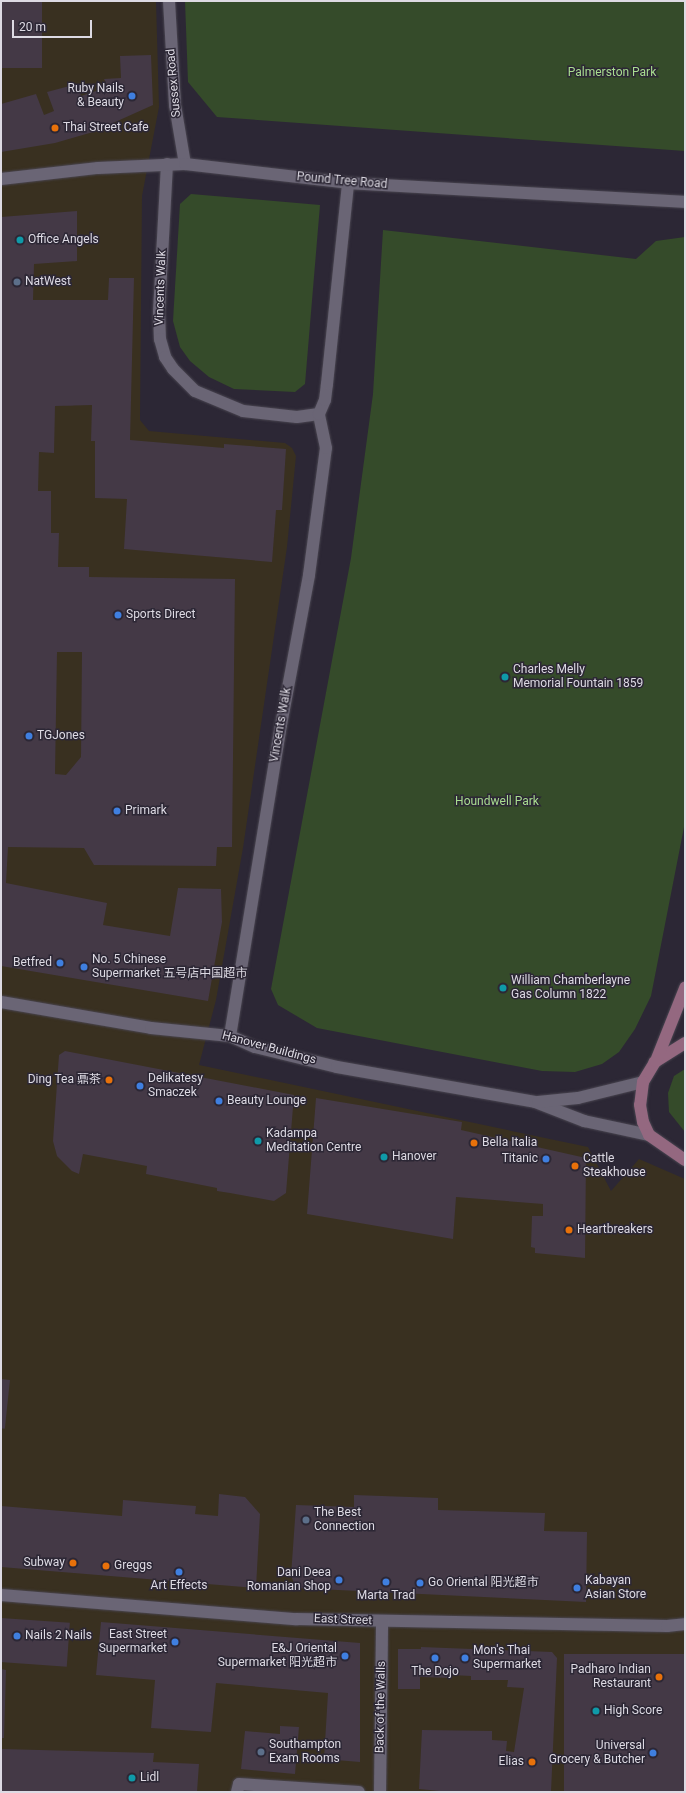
<!DOCTYPE html>
<meta charset="utf-8">
<style>
body{margin:0}
#map{position:relative;width:686px;height:1793px;overflow:hidden;background:#2c2735;font-family:Roboto,"Noto Sans SC",sans-serif}
div>[style]{position:absolute}
.commercial>*{inset:0;background:#393020}
.green>*{inset:0;background:#354b2a}
.building>*{inset:0;background:#443946;transform-origin:0 0}
.roads{filter:drop-shadow(0 0 1px #494550) drop-shadow(0 0 1px #494550)}
.street>*{height:12px;margin:-6px;padding:0 6px;transform-origin:6px;border-radius:6px;background:#6a6575}
.secondary>*{height:12px;margin:-6px;padding:0 6px;transform-origin:6px;border-radius:6px;background:#946880}
.dots>*{width:11px;height:11px;translate:-50% -50%;box-sizing:border-box;border:2px solid #2c2735;border-radius:50%}
span{translate:-50% -50%;white-space:nowrap;text-align:center;line-height:1.15;-webkit-text-stroke:3px #2c2735;paint-order:stroke}
.park-label{font-size:12px;color:#a9dd90}
.street-label{font-size:12px;color:#dddae3}
.poi-label{font-size:12px;color:#dddae3}
.right{translate:-100% -50%;text-align:right}
.left{translate:0 -50%;text-align:left}
.frame{position:absolute;inset:0;border:2px solid #dddae3;pointer-events:none}
.scale{position:absolute;left:12px;top:20px;width:80px;height:18px;box-sizing:border-box;border:2px solid #dddae3;border-top:0;padding-left:5px;font-size:12px;line-height:14px;white-space:nowrap;color:#dddae3;-webkit-text-stroke:3px #2c2735;paint-order:stroke}
</style>
<div id="map">
<div class="commercial">
<div style="clip-path:polygon(1px 1px,156px 1px,159px 107px,142px 196px,140px 420px,149px 431px,285px 443px,292px 448px,296px 456px,287px 547px,243px 848px,216px 1000px,199px 1065px,588px 1147px,611px 1191px,639px 1159px,685px 1179px,685px 1792px,1px 1792px)"></div>
</div>
<div class="green">
<div style="clip-path:polygon(185px 1px,685px 1px,685px 151px,217px 117px,188px 82px)"></div>
<div style="clip-path:polygon(191px 194px,320px 205px,305px 384px,295px 392px,234px 389px,209px 377px,190px 361px,180px 347px,173px 321px,180px 204px)"></div>
<div style="clip-path:polygon(383px 230px,636px 259px,656px 241px,685px 237px,685px 822px,651px 996px,635px 1029px,619px 1052px,602px 1064px,575px 1072px,542px 1071px,317px 1028px,278px 1005px,271px 989px,351px 558px,373px 394px)"></div>
<div style="clip-path:polygon(685px 1069px,685px 1132px,669px 1112px,668px 1093px,674px 1076px)"></div>
</div>
<div class="building">
<div style="left:1px;top:1px;width:41px;height:67px"></div>
<div style="clip-path:polygon(151px 55px,153px 105px,93px 132px,55px 143px,1px 152px,1px 104px,36px 94px,44px 115px,54px 111px,47px 92px,77px 84px,81px 96px,108px 87px,104px 79px,121px 78px,120px 56px)"></div>
<div style="clip-path:polygon(evenodd,77px 211px,77px 261px,34px 264px,33px 300px,108px 300px,109px 278px,134px 278px,130px 440px,224px 448px,224px 444px,286px 449px,282px 510px,276px 510px,272px 562px,124px 549px,127px 499px,95px 498px,95px 441px,91px 441px,92px 405px,55px 406px,54px 453px,39px 452px,38px 491px,51px 491px,51px 533px,59px 533px,58px 567px,89px 567px,89px 577px,235px 579px,232px 847px,217px 847px,216px 866px,94px 865px,84px 848px,8px 847px,6px 883px,107px 903px,103px 925px,170px 936px,178px 888px,221px 889px,222px 922px,208px 1001px,1px 966px,1px 217px,77px 211px,57px 652px,82px 652px,81px 757px,66px 775px,55px 774px,57px 652px)"></div>
<div style="clip-path:polygon(65px 1051px,294px 1095px,286px 1193px,274px 1201px,230px 1193px,217px 1191px,217px 1188px,146px 1174px,147px 1166px,83px 1154px,79px 1174px,72px 1171px,57px 1156px,53px 1141px,59px 1055px)"></div>
<div style="clip-path:polygon(316px 1098px,462px 1122px,461px 1130px,586px 1158px,585px 1258px,535px 1253px,535px 1248px,531px 1247px,532px 1216px,543px 1216px,543px 1204px,456px 1197px,453px 1239px,307px 1214px)"></div>
<div style="left:1px;top:1379px;width:9px;height:49px;rotate:6deg"></div>
<div style="clip-path:polygon(219px 1494px,245px 1497px,260px 1514px,256px 1588px,1px 1567px,1px 1506px,122px 1516px,123px 1500px,196px 1506px,195px 1514px,218px 1516px)"></div>
<div style="clip-path:polygon(354px 1495px,438px 1498px,438px 1510px,545px 1513px,544px 1531px,587px 1532px,586px 1602px,296px 1588px,291px 1576px,296px 1505px,354px 1507px)"></div>
<div style="left:1px;top:1618px;width:69px;height:44px;rotate:4deg"></div>
<div style="clip-path:polygon(101px 1622px,360px 1643px,360px 1762px,324px 1759px,328px 1693px,216px 1683px,211px 1732px,151px 1728px,155px 1680px,96px 1675px)"></div>
<div style="clip-path:polygon(421px 1647px,552px 1652px,557px 1658px,551px 1792px,449px 1792px,419px 1789px,422px 1730px,492px 1731px,492px 1740px,507px 1741px,506px 1751px,514px 1752px,524px 1688px,507px 1687px,508px 1680px,471px 1680px,471px 1676px,452px 1675px,452px 1678px,420px 1677px,420px 1689px,398px 1689px,398px 1649px,421px 1649px)"></div>
<div style="left:564px;top:1654px;width:120px;height:138px"></div>
<div style="clip-path:polygon(1px 1669px,6px 1670px,4px 1738px,1px 1738px)"></div>
<div style="clip-path:polygon(280px 1726px,299px 1727px,295px 1774px,241px 1769px,245px 1731px,280px 1734px)"></div>
<div style="clip-path:polygon(1px 1749px,154px 1753px,153px 1762px,199px 1764px,197px 1792px,1px 1792px)"></div>
</div>
<div class="roads">
<div class="street">
<div style="left:169px;top:1px;width:104px;rotate:86.7deg"></div>
<div style="left:175px;top:105px;width:60px;rotate:80.4deg"></div>
<div style="left:167px;top:164px;width:148px;rotate:93.1deg"></div>
<div style="left:159px;top:312px;width:27px;rotate:88deg"></div>
<div style="left:160px;top:339px;width:19px;rotate:74deg"></div>
<div style="left:165px;top:357px;width:14px;rotate:56deg"></div>
<div style="left:173px;top:369px;width:31px;rotate:45deg"></div>
<div style="left:195px;top:391px;width:52px;rotate:22.6deg"></div>
<div style="left:243px;top:411px;width:54px;rotate:6.3deg"></div>
<div style="left:297px;top:417px;width:22px;rotate:-8deg"></div>
<div style="left:1px;top:179px;width:98px;rotate:-6.5deg"></div>
<div style="left:98px;top:168px;width:87px;rotate:-2.6deg"></div>
<div style="left:185px;top:164px;width:164px;rotate:6.6deg"></div>
<div style="left:348px;top:183px;width:338px;rotate:3.2deg"></div>
<div style="left:1px;top:1002px;width:152px;rotate:9.8deg"></div>
<div style="left:151px;top:1028px;width:79px;rotate:5.8deg"></div>
<div style="left:230px;top:1036px;width:27px;rotate:24deg"></div>
<div style="left:255px;top:1047px;width:84px;rotate:13.7deg"></div>
<div style="left:337px;top:1067px;width:201px;rotate:10deg"></div>
<div style="left:535px;top:1102px;width:53px;rotate:21.2deg"></div>
<div style="left:584px;top:1121px;width:66px;rotate:12.2deg"></div>
<div style="left:230px;top:1036px;width:315px;rotate:-80.7deg"></div>
<div style="left:281px;top:725px;width:153px;rotate:-79.4deg"></div>
<div style="left:309px;top:575px;width:128px;rotate:-82.4deg"></div>
<div style="left:326px;top:448px;width:35px;rotate:-102deg"></div>
<div style="left:319px;top:414px;width:15px;rotate:-67deg"></div>
<div style="left:325px;top:400px;width:16px;rotate:-83deg"></div>
<div style="left:327px;top:384px;width:202px;rotate:-84deg"></div>
<div style="left:538px;top:1102px;width:40px;rotate:-5.7deg"></div>
<div style="left:578px;top:1098px;width:67px;rotate:-13.8deg"></div>
<div style="left:1px;top:1595px;width:296px;rotate:4.7deg"></div>
<div style="left:296px;top:1619px;width:371px;rotate:1.1deg"></div>
<div style="left:667px;top:1626px;width:18px;rotate:-6deg"></div>
<div style="left:237px;top:1792px;width:8px;rotate:-76deg"></div>
<div style="left:239px;top:1784px;width:120px;rotate:3.8deg"></div>
<div style="left:380px;top:1792px;width:171px;rotate:-89.3deg"></div>
</div>
<div class="secondary">
<div style="left:685px;top:1043px;width:36px;rotate:148deg"></div>
<div style="left:655px;top:1062px;width:23px;rotate:121deg"></div>
<div style="left:643px;top:1082px;width:23px;rotate:97deg"></div>
<div style="left:640px;top:1105px;width:17px;rotate:80deg"></div>
<div style="left:643px;top:1122px;width:14px;rotate:65deg"></div>
<div style="left:649px;top:1135px;width:44px;rotate:34.8deg"></div>
<div style="left:656px;top:1061px;width:79px;rotate:-68.3deg"></div>
</div>
</div>
<div class="dots">
<div style="left:132px;top:96px;background:#3f7fe0"></div>
<div style="left:55px;top:128px;background:#e8710a"></div>
<div style="left:20px;top:240px;background:#0f9aa8"></div>
<div style="left:17px;top:282px;background:#5c6f8a"></div>
<div style="left:118px;top:615px;background:#3f7fe0"></div>
<div style="left:505px;top:677px;background:#0f9aa8"></div>
<div style="left:29px;top:736px;background:#3f7fe0"></div>
<div style="left:117px;top:811px;background:#3f7fe0"></div>
<div style="left:60px;top:963px;background:#3f7fe0"></div>
<div style="left:84px;top:967px;background:#3f7fe0"></div>
<div style="left:503px;top:988px;background:#0f9aa8"></div>
<div style="left:109px;top:1080px;background:#e8710a"></div>
<div style="left:140px;top:1086px;background:#3f7fe0"></div>
<div style="left:219px;top:1101px;background:#3f7fe0"></div>
<div style="left:258px;top:1141px;background:#0f9aa8"></div>
<div style="left:474px;top:1143px;background:#e8710a"></div>
<div style="left:384px;top:1157px;background:#0f9aa8"></div>
<div style="left:546px;top:1159px;background:#3f7fe0"></div>
<div style="left:575px;top:1166px;background:#e8710a"></div>
<div style="left:569px;top:1230px;background:#e8710a"></div>
<div style="left:306px;top:1520px;background:#5c6f8a"></div>
<div style="left:73px;top:1563px;background:#e8710a"></div>
<div style="left:106px;top:1566px;background:#e8710a"></div>
<div style="left:179px;top:1572px;background:#3f7fe0"></div>
<div style="left:339px;top:1580px;background:#3f7fe0"></div>
<div style="left:386px;top:1582px;background:#3f7fe0"></div>
<div style="left:420px;top:1583px;background:#3f7fe0"></div>
<div style="left:577px;top:1588px;background:#3f7fe0"></div>
<div style="left:17px;top:1636px;background:#3f7fe0"></div>
<div style="left:175px;top:1642px;background:#3f7fe0"></div>
<div style="left:345px;top:1656px;background:#3f7fe0"></div>
<div style="left:435px;top:1658px;background:#3f7fe0"></div>
<div style="left:465px;top:1658px;background:#3f7fe0"></div>
<div style="left:659px;top:1677px;background:#e8710a"></div>
<div style="left:596px;top:1711px;background:#0f9aa8"></div>
<div style="left:261px;top:1752px;background:#5c6f8a"></div>
<div style="left:653px;top:1753px;background:#3f7fe0"></div>
<div style="left:532px;top:1762px;background:#e8710a"></div>
<div style="left:132px;top:1778px;background:#0f9aa8"></div>
</div>
<div class="park-label">
<span style="left:612px;top:73px">Palmerston Park</span>
<span style="left:497px;top:802px">Houndwell Park</span>
</div>
<div class="street-label">
<span style="left:174px;top:83px;rotate:-95deg">Sussex Road</span>
<span style="left:342px;top:181px;rotate:5deg">Pound Tree Road</span>
<span style="left:161px;top:288px;rotate:-88deg">Vincents Walk</span>
<span style="left:281px;top:725px;rotate:-80deg">Vincents Walk</span>
<span style="left:269px;top:1048px;rotate:15deg">Hanover Buildings</span>
<span style="left:343px;top:1620px;rotate:2deg">East Street</span>
<span style="left:381px;top:1707px;rotate:-89deg">Back of the Walls</span>
</div>
<div class="poi-label">
<span class="right" style="left:124px;top:96px">Ruby Nails<br>&amp; Beauty</span>
<span class="left" style="left:63px;top:128px">Thai Street Cafe</span>
<span class="left" style="left:28px;top:240px">Office Angels</span>
<span class="left" style="left:25px;top:282px">NatWest</span>
<span class="left" style="left:126px;top:615px">Sports Direct</span>
<span class="left" style="left:513px;top:677px">Charles Melly<br>Memorial Fountain 1859</span>
<span class="left" style="left:37px;top:736px">TGJones</span>
<span class="left" style="left:125px;top:811px">Primark</span>
<span class="left" style="left:92px;top:967px">No. 5 Chinese<br>Supermarket 五号店中国超市</span>
<span class="right" style="left:52px;top:963px">Betfred</span>
<span class="left" style="left:511px;top:988px">William Chamberlayne<br>Gas Column 1822</span>
<span class="left" style="left:148px;top:1086px">Delikatesy<br>Smaczek</span>
<span class="right" style="left:101px;top:1080px">Ding Tea 薡茶</span>
<span class="left" style="left:227px;top:1101px">Beauty Lounge</span>
<span class="left" style="left:266px;top:1141px">Kadampa<br>Meditation Centre</span>
<span class="left" style="left:482px;top:1143px">Bella Italia</span>
<span class="left" style="left:392px;top:1157px">Hanover</span>
<span class="right" style="left:538px;top:1159px">Titanic</span>
<span class="left" style="left:583px;top:1166px">Cattle<br>Steakhouse</span>
<span class="left" style="left:577px;top:1230px">Heartbreakers</span>
<span class="left" style="left:314px;top:1520px">The Best<br>Connection</span>
<span class="right" style="left:65px;top:1563px">Subway</span>
<span class="left" style="left:114px;top:1566px">Greggs</span>
<span class="right" style="left:331px;top:1580px">Dani Deea<br>Romanian Shop</span>
<span class="left" style="left:585px;top:1588px">Kabayan<br>Asian Store</span>
<span class="left" style="left:428px;top:1583px">Go Oriental 阳光超市</span>
<span style="left:179px;top:1586px">Art Effects</span>
<span style="left:386px;top:1596px">Marta Trad</span>
<span class="right" style="left:167px;top:1642px">East Street<br>Supermarket</span>
<span class="left" style="left:25px;top:1636px">Nails 2 Nails</span>
<span class="right" style="left:337px;top:1656px">E&amp;J Oriental<br>Supermarket 阳光超市</span>
<span class="left" style="left:473px;top:1658px">Mon's Thai<br>Supermarket</span>
<span class="right" style="left:651px;top:1677px">Padharo Indian<br>Restaurant</span>
<span style="left:435px;top:1672px">The Dojo</span>
<span class="left" style="left:604px;top:1711px">High Score</span>
<span class="left" style="left:269px;top:1752px">Southampton<br>Exam Rooms</span>
<span class="right" style="left:645px;top:1753px">Universal<br>Grocery &amp; Butcher</span>
<span class="right" style="left:524px;top:1762px">Elias</span>
<span class="left" style="left:140px;top:1778px">Lidl</span>
</div>
<div class="frame"></div>
<div class="scale">20 m</div>
</div>
